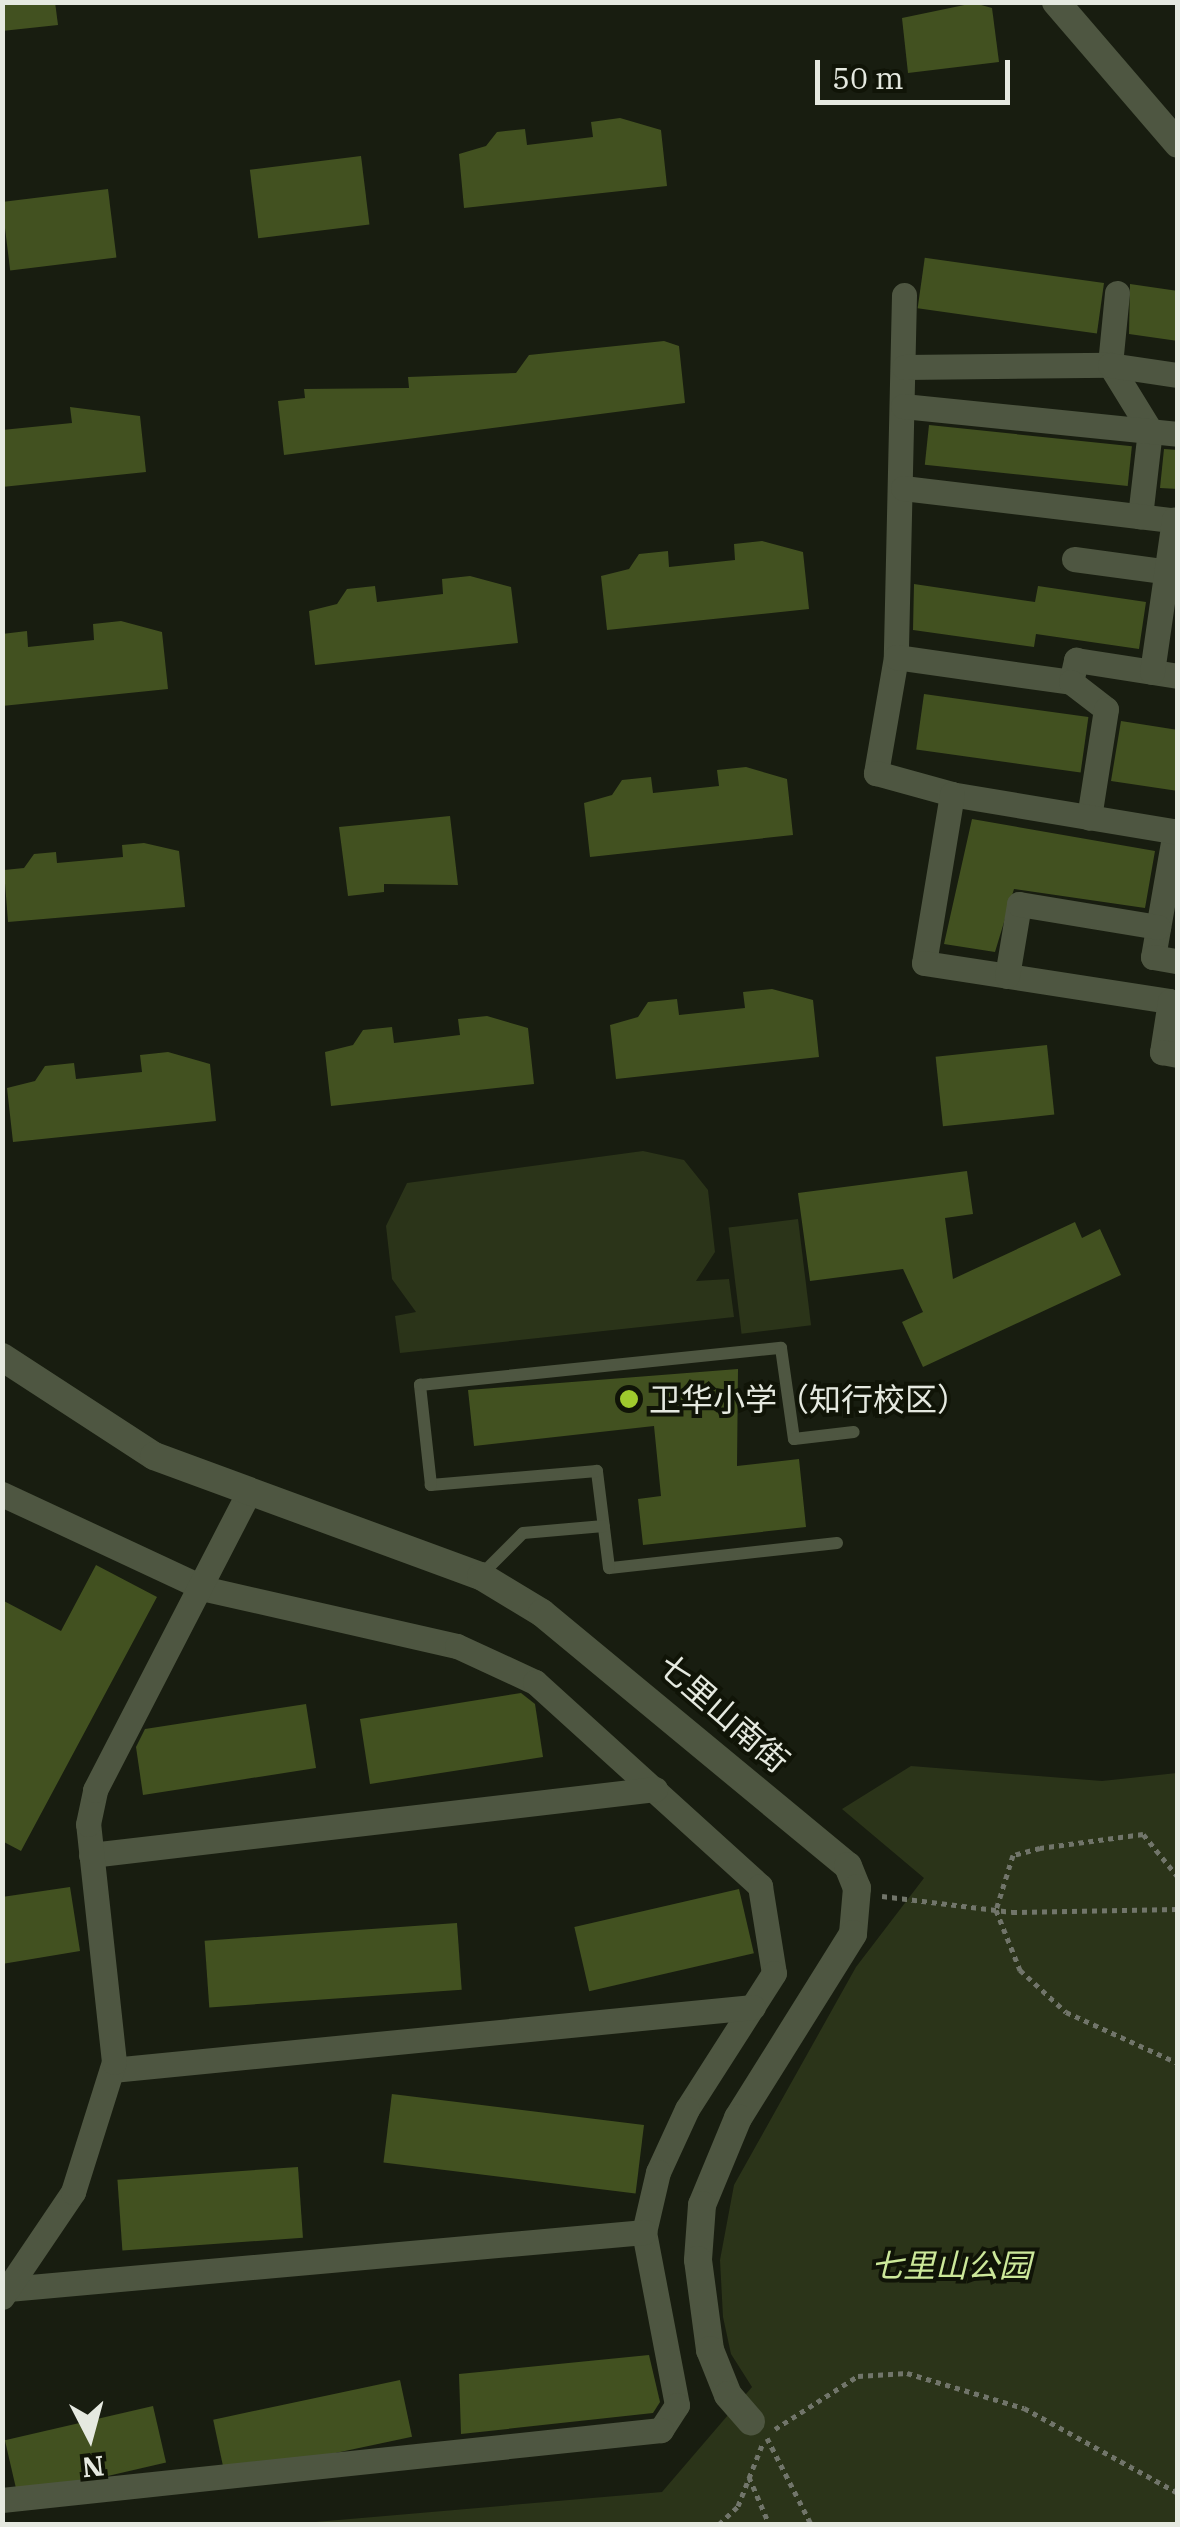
<!DOCTYPE html>
<meta charset="utf-8">
<style>
body{margin:0}
#map{position:relative;width:1180px;height:2527px;overflow:hidden;background:#181d10;font-family:"IBM Plex Serif","Noto Sans SC",serif}
div>[style]{position:absolute}
.green>*{inset:0;background:#2b3419;transform-origin:0 0}
.building>*{inset:0;background:#425120;transform-origin:0 0}
.path>*{height:5px;margin-top:-2.5px;transform-origin:0;background:repeating-linear-gradient(90deg,#71756a 0 5px,transparent 0 10px)}
.service>*{height:12px;margin:-6px;padding:0 6px;transform-origin:6px;border-radius:6px;background:#4e5641}
.minor>*{height:25px;margin:-12.5px;padding:0 12.5px;transform-origin:12.5px;border-radius:12.5px;background:#4e5641}
.tertiary>*{height:28px;margin:-14px;padding:0 14px;transform-origin:14px;border-radius:14px;background:#4e5641}
.dots>*{width:28px;height:28px;translate:-50% -50%;box-sizing:border-box;border:5px solid #101407;border-radius:50%}
span{translate:-50% -50%;white-space:nowrap;text-align:center;line-height:1.15;-webkit-text-stroke:8px #101407;paint-order:stroke}
.poi-label{font-size:32px;color:#e5e9e0}
.left{translate:0 -50%;text-align:left}
.street-label{font-size:32px;color:#e5e9e0}
.park-label{font-size:32px;color:#cce89a;font-style:italic}
.frame{position:absolute;inset:0;border:5px solid #e5e9e0;pointer-events:none}
.north{position:absolute;left:40px;top:2387px;width:100px;height:100px;-webkit-text-stroke:8px #101407;paint-order:stroke;rotate:174deg;font-size:28px;font-weight:700;line-height:40px;text-align:center;color:#e5e9e0}
.north::after{content:'';display:block;margin:auto;width:35px;height:45px;background:#e5e9e0;clip-path:polygon(50% 0,100% 100%,50% 72%,0 100%)}
.scale{position:absolute;left:815px;top:60px;width:195px;height:45px;box-sizing:border-box;border:5px solid #e5e9e0;border-top:0;padding-left:12px;font-size:30px;line-height:35px;white-space:nowrap;color:#e5e9e0;-webkit-text-stroke:8px #101407;paint-order:stroke}
</style>
<div id="map">
<div class="green">
<div style="clip-path:polygon(643px 1151px,684px 1160px,708px 1190px,715px 1252px,696px 1281px,729px 1279px,734px 1317px,400px 1353px,395px 1316px,416px 1312px,392px 1279px,386px 1226px,407px 1183px)"></div>
<div style="left:798px;top:1219px;width:107px;height:70px;rotate:83deg"></div>
<div style="clip-path:polygon(911px 1766px,1102px 1781px,1177px 1773px,1177px 2524px,292px 2524px,662px 2492px,752px 2387px,731px 2354px,723px 2317px,720px 2260px,734px 2185px,856px 1967px,924px 1878px,842px 1809px)"></div>
</div>
<div class="building">
<div style="clip-path:polygon(2px 2px,55px 2px,58px 25px,2px 31px)"></div>
<div style="clip-path:polygon(974px 3px,992px 8px,999px 62px,908px 73px,902px 18px)"></div>
<div style="clip-path:polygon(620px 118px,661px 130px,667px 186px,464px 208px,459px 154px,486px 146px,497px 132px,525px 129px,527px 145px,593px 137px,591px 122px)"></div>
<div style="left:361px;top:156px;width:69px;height:112px;rotate:83deg"></div>
<div style="left:108px;top:189px;width:69px;height:107px;rotate:83deg"></div>
<div style="left:1104px;top:283px;width:51px;height:181px;rotate:98deg"></div>
<div style="clip-path:polygon(1130px 284px,1178px 291px,1178px 341px,1129px 334px)"></div>
<div style="clip-path:polygon(664px 341px,679px 346px,685px 403px,284px 455px,278px 401px,305px 398px,304px 389px,409px 388px,408px 377px,516px 373px,529px 355px)"></div>
<div style="clip-path:polygon(70px 407px,140px 416px,146px 472px,2px 487px,2px 430px,72px 423px)"></div>
<div style="left:929px;top:425px;width:204px;height:40px;rotate:6deg"></div>
<div style="clip-path:polygon(1164px 449px,1178px 450px,1178px 489px,1160px 488px)"></div>
<div style="clip-path:polygon(762px 541px,803px 552px,809px 609px,607px 630px,601px 576px,629px 569px,639px 554px,668px 551px,669px 567px,735px 560px,734px 544px)"></div>
<div style="clip-path:polygon(470px 576px,511px 587px,518px 643px,315px 665px,309px 611px,337px 604px,347px 589px,375px 586px,377px 602px,443px 594px,442px 579px)"></div>
<div style="clip-path:polygon(914px 584px,1035px 602px,1038px 586px,1146px 602px,1139px 649px,1036px 634px,1034px 647px,913px 630px)"></div>
<div style="clip-path:polygon(121px 621px,162px 632px,168px 689px,2px 706px,2px 634px,27px 631px,28px 647px,94px 640px,93px 624px)"></div>
<div style="left:924px;top:694px;width:166px;height:56px;rotate:8deg"></div>
<div style="clip-path:polygon(1121px 721px,1178px 730px,1178px 791px,1111px 781px)"></div>
<div style="clip-path:polygon(746px 767px,787px 779px,793px 835px,590px 857px,584px 803px,612px 795px,622px 780px,651px 777px,653px 793px,719px 786px,717px 770px)"></div>
<div style="clip-path:polygon(450px 816px,458px 885px,384px 884px,384px 892px,348px 896px,339px 827px)"></div>
<div style="clip-path:polygon(972px 819px,1155px 851px,1145px 908px,1014px 889px,995px 952px,944px 944px)"></div>
<div style="clip-path:polygon(144px 843px,179px 851px,185px 907px,8px 922px,4px 870px,24px 868px,34px 854px,56px 852px,57px 863px,123px 857px,122px 845px)"></div>
<div style="clip-path:polygon(772px 989px,813px 1000px,819px 1057px,616px 1079px,610px 1025px,638px 1017px,648px 1002px,677px 999px,679px 1015px,745px 1008px,743px 992px)"></div>
<div style="clip-path:polygon(487px 1016px,528px 1028px,534px 1084px,331px 1106px,325px 1052px,353px 1045px,363px 1030px,392px 1027px,394px 1043px,460px 1035px,458px 1019px)"></div>
<div style="left:1047px;top:1045px;width:70px;height:112px;rotate:84deg"></div>
<div style="clip-path:polygon(168px 1052px,210px 1064px,216px 1121px,13px 1142px,7px 1088px,35px 1081px,45px 1066px,74px 1063px,76px 1079px,142px 1072px,140px 1055px)"></div>
<div style="clip-path:polygon(967px 1171px,973px 1214px,945px 1218px,953px 1279px,1075px 1222px,1082px 1238px,1100px 1229px,1121px 1275px,923px 1367px,902px 1322px,923px 1312px,903px 1269px,810px 1281px,798px 1193px)"></div>
<div style="clip-path:polygon(738px 1369px,737px 1466px,799px 1459px,806px 1527px,643px 1545px,638px 1499px,661px 1496px,654px 1426px,474px 1446px,468px 1390px)"></div>
<div style="clip-path:polygon(96px 1565px,157px 1597px,21px 1851px,2px 1841px,2px 1600px,61px 1631px)"></div>
<div style="clip-path:polygon(521px 1693px,535px 1704px,543px 1757px,370px 1784px,360px 1719px)"></div>
<div style="clip-path:polygon(306px 1704px,316px 1768px,143px 1795px,136px 1747px,145px 1729px)"></div>
<div style="clip-path:polygon(70px 1887px,80px 1951px,2px 1964px,2px 1897px)"></div>
<div style="left:739px;top:1889px;width:66px;height:169px;rotate:77deg"></div>
<div style="left:457px;top:1923px;width:67px;height:253px;rotate:86deg"></div>
<div style="left:644px;top:2125px;width:69px;height:254px;rotate:97deg"></div>
<div style="left:298px;top:2167px;width:71px;height:181px;rotate:86deg"></div>
<div style="clip-path:polygon(649px 2355px,660px 2402px,653px 2413px,461px 2434px,459px 2374px)"></div>
<div style="left:400px;top:2380px;width:58px;height:191px;rotate:78deg"></div>
<div style="left:153px;top:2406px;width:58px;height:152px;rotate:77deg"></div>
</div>
<div class="path">
<div style="left:1178px;top:1877px;width:55px;rotate:-129.1deg"></div>
<div style="left:1143px;top:1834px;width:104px;rotate:172.3deg"></div>
<div style="left:1040px;top:1848px;width:28px;rotate:165deg"></div>
<div style="left:1013px;top:1855px;width:58px;rotate:107.2deg"></div>
<div style="left:996px;top:1910px;width:65px;rotate:68.2deg"></div>
<div style="left:1020px;top:1970px;width:62px;rotate:42.4deg"></div>
<div style="left:1066px;top:2012px;width:123px;rotate:24.5deg"></div>
<div style="left:882px;top:1896px;width:131px;rotate:7deg"></div>
<div style="left:1012px;top:1912px;width:166px;rotate:-1deg"></div>
<div style="left:775px;top:2429px;width:98px;rotate:-32.6deg"></div>
<div style="left:858px;top:2376px;width:49px;rotate:-3.5deg"></div>
<div style="left:907px;top:2373px;width:122px;rotate:16.7deg"></div>
<div style="left:1024px;top:2408px;width:176px;rotate:28.9deg"></div>
<div style="left:767px;top:2438px;width:97px;rotate:62.9deg"></div>
<div style="left:749px;top:2477px;width:51px;rotate:66.9deg"></div>
<div style="left:719px;top:2524px;width:26px;rotate:-43deg"></div>
<div style="left:738px;top:2506px;width:66px;rotate:-68.5deg"></div>
</div>
<div class="service">
<div style="left:837px;top:1543px;width:229px;rotate:173.7deg"></div>
<div style="left:609px;top:1568px;width:98px;rotate:-97.1deg"></div>
<div style="left:597px;top:1471px;width:167px;rotate:175.2deg"></div>
<div style="left:431px;top:1485px;width:101px;rotate:-96.3deg"></div>
<div style="left:420px;top:1385px;width:363px;rotate:-5.9deg"></div>
<div style="left:781px;top:1348px;width:92px;rotate:81.9deg"></div>
<div style="left:794px;top:1439px;width:60px;rotate:-6.7deg"></div>
<div style="left:481px;top:1575px;width:59px;rotate:-45deg"></div>
<div style="left:523px;top:1533px;width:81px;rotate:-4.9deg"></div>
</div>
<div class="minor">
<div style="left:1117px;top:293px;width:72px;rotate:95.6deg"></div>
<div style="left:1110px;top:365px;width:76px;rotate:58.4deg"></div>
<div style="left:1150px;top:430px;width:87px;rotate:96.6deg"></div>
<div style="left:904px;top:295px;width:362px;rotate:91.3deg"></div>
<div style="left:896px;top:657px;width:118px;rotate:99.8deg"></div>
<div style="left:876px;top:773px;width:79px;rotate:15.4deg"></div>
<div style="left:904px;top:367px;width:206px;rotate:-0.6deg"></div>
<div style="left:1110px;top:365px;width:69px;rotate:8.4deg"></div>
<div style="left:903px;top:406px;width:276px;rotate:5.8deg"></div>
<div style="left:903px;top:488px;width:277px;rotate:6.8deg"></div>
<div style="left:1074px;top:559px;width:105px;rotate:7.7deg"></div>
<div style="left:896px;top:657px;width:177px;rotate:8.1deg"></div>
<div style="left:1071px;top:682px;width:23px;rotate:-77deg"></div>
<div style="left:1076px;top:660px;width:103px;rotate:8.9deg"></div>
<div style="left:1152px;top:672px;width:154px;rotate:-81.8deg"></div>
<div style="left:1071px;top:682px;width:44px;rotate:37.6deg"></div>
<div style="left:1106px;top:709px;width:110px;rotate:98.9deg"></div>
<div style="left:1175px;top:831px;width:128px;rotate:99.9deg"></div>
<div style="left:1153px;top:957px;width:23px;rotate:10deg"></div>
<div style="left:1178px;top:832px;width:229px;rotate:-170.5deg"></div>
<div style="left:952px;top:794px;width:171px;rotate:99.4deg"></div>
<div style="left:924px;top:963px;width:249px;rotate:8.8deg"></div>
<div style="left:1170px;top:1001px;width:52px;rotate:98.9deg"></div>
<div style="left:1162px;top:1052px;width:16px;rotate:11deg"></div>
<div style="left:1007px;top:976px;width:73px;rotate:-80.5deg"></div>
<div style="left:1019px;top:904px;width:141px;rotate:9.4deg"></div>
<div style="left:2px;top:1494px;width:225px;rotate:25deg"></div>
<div style="left:206px;top:1589px;width:257px;rotate:12.8deg"></div>
<div style="left:457px;top:1646px;width:86px;rotate:24.8deg"></div>
<div style="left:535px;top:1682px;width:304px;rotate:42.2deg"></div>
<div style="left:760px;top:1886px;width:88px;rotate:80.9deg"></div>
<div style="left:774px;top:1973px;width:161px;rotate:122.6deg"></div>
<div style="left:687px;top:2109px;width:69px;rotate:114.7deg"></div>
<div style="left:658px;top:2172px;width:62px;rotate:103.1deg"></div>
<div style="left:644px;top:2232px;width:176px;rotate:79.2deg"></div>
<div style="left:677px;top:2405px;width:30px;rotate:123deg"></div>
<div style="left:661px;top:2430px;width:663px;rotate:173.94deg"></div>
<div style="left:91px;top:1855px;width:568px;rotate:-6.67deg"></div>
<div style="left:112px;top:2070px;width:644px;rotate:-5.61deg"></div>
<div style="left:8px;top:2289px;width:639px;rotate:-5.12deg"></div>
<div style="left:2px;top:2297px;width:127px;rotate:-55.9deg"></div>
<div style="left:73px;top:2192px;width:136px;rotate:-72.5deg"></div>
<div style="left:114px;top:2062px;width:239px;rotate:-96.2deg"></div>
<div style="left:88px;top:1824px;width:35px;rotate:-78deg"></div>
<div style="left:95px;top:1790px;width:331px;rotate:-62.7deg"></div>
</div>
<div class="tertiary">
<div style="left:1056px;top:2px;width:187px;rotate:49.3deg"></div>
<div style="left:2px;top:1357px;width:181px;rotate:33.1deg"></div>
<div style="left:154px;top:1456px;width:348px;rotate:20.2deg"></div>
<div style="left:481px;top:1576px;width:71px;rotate:31.2deg"></div>
<div style="left:542px;top:1613px;width:397px;rotate:39.6deg"></div>
<div style="left:848px;top:1866px;width:24px;rotate:68deg"></div>
<div style="left:857px;top:1888px;width:46px;rotate:95deg"></div>
<div style="left:853px;top:1934px;width:217px;rotate:122deg"></div>
<div style="left:738px;top:2118px;width:94px;rotate:112.5deg"></div>
<div style="left:702px;top:2205px;width:55px;rotate:94.2deg"></div>
<div style="left:698px;top:2260px;width:91px;rotate:82.4deg"></div>
<div style="left:710px;top:2350px;width:48px;rotate:68.2deg"></div>
<div style="left:728px;top:2395px;width:35px;rotate:49deg"></div>
</div>
<div class="dots">
<div style="left:629px;top:1399px;background:#9fca2d"></div>
</div>
<div class="poi-label">
<span class="left" style="left:649px;top:1399px">卫华小学（知行校区）</span>
</div>
<div class="street-label">
<span style="left:724px;top:1713px;rotate:41deg">七里山南街</span>
</div>
<div class="park-label">
<span style="left:951px;top:2265px">七里山公园</span>
</div>
<div class="frame"></div>
<div class="north">N</div>
<div class="scale">50 m</div>
</div>
